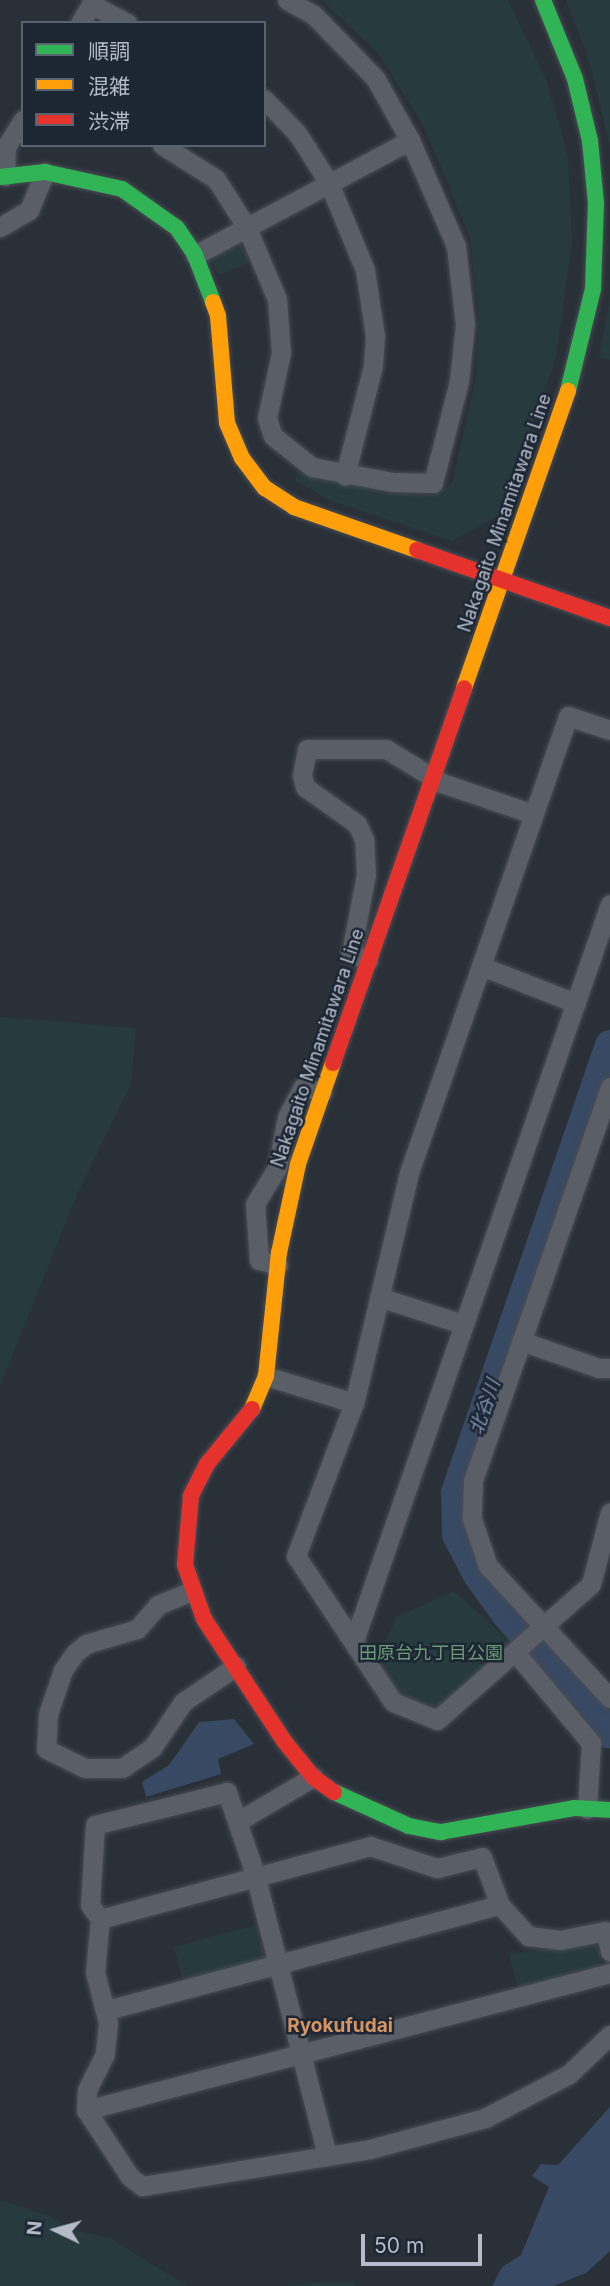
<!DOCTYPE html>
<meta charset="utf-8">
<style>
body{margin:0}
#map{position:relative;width:610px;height:2286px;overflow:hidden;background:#2a3038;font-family:Inter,"Noto Sans JP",sans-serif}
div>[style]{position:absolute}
.green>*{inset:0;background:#273a3e;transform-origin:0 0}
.water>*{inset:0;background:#384963}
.river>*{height:30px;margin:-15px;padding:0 15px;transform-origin:15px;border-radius:15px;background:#384963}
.roads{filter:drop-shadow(0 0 2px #484c53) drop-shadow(0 0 2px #484c53)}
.street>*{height:19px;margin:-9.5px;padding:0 9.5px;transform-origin:9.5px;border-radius:9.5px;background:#5a5e66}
.fast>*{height:16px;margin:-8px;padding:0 8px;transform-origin:8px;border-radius:8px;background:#30b455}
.slow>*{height:16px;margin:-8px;padding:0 8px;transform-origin:8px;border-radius:8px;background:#ff9f0a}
.jam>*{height:16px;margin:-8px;padding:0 8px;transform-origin:8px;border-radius:8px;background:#e5322d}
span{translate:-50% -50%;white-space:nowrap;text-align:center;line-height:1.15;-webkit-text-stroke:5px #1d2633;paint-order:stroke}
.street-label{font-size:18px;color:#b4bcc9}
.park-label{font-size:18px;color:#6b9a76}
.water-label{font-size:19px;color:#7c92b1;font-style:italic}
.neighbourhood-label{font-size:19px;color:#d59563;font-weight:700}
.legend{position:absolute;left:21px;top:21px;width:245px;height:126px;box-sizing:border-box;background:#1d2633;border:2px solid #59626f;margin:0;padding:9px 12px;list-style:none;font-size:21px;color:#b4bcc9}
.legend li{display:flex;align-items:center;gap:14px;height:35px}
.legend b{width:35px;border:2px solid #59626f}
.north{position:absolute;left:21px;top:2195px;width:70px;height:70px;-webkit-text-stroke:5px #1d2633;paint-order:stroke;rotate:275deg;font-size:19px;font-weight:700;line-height:28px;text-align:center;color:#b4bcc9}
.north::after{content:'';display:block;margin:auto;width:24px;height:32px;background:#b4bcc9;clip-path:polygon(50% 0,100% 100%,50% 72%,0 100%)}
.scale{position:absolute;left:361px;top:2234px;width:121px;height:32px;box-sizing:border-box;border:4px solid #b4bcc9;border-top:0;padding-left:9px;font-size:21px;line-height:24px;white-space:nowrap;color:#b4bcc9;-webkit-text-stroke:5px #1d2633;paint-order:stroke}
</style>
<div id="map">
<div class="green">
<div style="clip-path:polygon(321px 0,508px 0,547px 82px,568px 156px,572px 241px,556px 358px,499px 515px,452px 541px,329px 500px,295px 480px,298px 472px,386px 494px,435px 495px,452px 483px,476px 377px,479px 314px,470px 238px,425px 129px,378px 53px)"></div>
<div style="clip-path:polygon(566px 0,610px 0,610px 146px,590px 63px)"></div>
<div style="clip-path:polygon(239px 243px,253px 261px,219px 275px,211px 262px,213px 256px)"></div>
<div style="clip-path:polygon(610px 300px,610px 360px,599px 357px)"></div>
<div style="clip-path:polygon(0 1017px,136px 1028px,131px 1084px,79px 1190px,0 1386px)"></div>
<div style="clip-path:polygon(454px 1591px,513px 1645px,434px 1711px,396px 1696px,378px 1665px,396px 1617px)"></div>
<div style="left:256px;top:1925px;width:35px;height:85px;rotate:75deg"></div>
<div style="clip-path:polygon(594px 1943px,603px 1956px,597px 1969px,518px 1988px,509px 1954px)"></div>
<div style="clip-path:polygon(0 2200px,47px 2215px,74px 2230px,110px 2238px,187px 2286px,0 2286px)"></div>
<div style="clip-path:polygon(355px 2282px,356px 2286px,286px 2286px,312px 2283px)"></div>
</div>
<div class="water">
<div style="clip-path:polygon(234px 1719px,254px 1744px,218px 1759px,221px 1774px,146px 1797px,142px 1782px,169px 1765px,199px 1722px)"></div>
<div style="clip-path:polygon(610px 2107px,610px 2251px,586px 2273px,553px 2286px,492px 2286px,502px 2267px,521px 2255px,549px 2187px,532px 2176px,541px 2164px,558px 2165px)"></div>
</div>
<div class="river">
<div style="left:610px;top:1045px;width:474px;rotate:109deg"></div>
<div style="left:456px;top:1493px;width:42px;rotate:88.6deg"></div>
<div style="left:457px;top:1535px;width:45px;rotate:62.3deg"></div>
<div style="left:478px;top:1575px;width:49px;rotate:54.1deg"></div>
<div style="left:507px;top:1615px;width:157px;rotate:48.9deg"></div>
</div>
<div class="roads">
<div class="street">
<div style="left:91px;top:4px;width:41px;rotate:27.8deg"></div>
<div style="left:80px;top:23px;width:27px;rotate:-59deg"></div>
<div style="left:264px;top:99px;width:47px;rotate:45.9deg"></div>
<div style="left:297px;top:133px;width:59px;rotate:57.4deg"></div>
<div style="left:329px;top:183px;width:94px;rotate:67.5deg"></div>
<div style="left:365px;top:270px;width:67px;rotate:81.4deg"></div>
<div style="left:375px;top:336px;width:30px;rotate:94deg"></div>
<div style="left:373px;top:366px;width:113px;rotate:104.4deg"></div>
<div style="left:162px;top:145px;width:64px;rotate:32.2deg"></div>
<div style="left:216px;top:179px;width:58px;rotate:57.7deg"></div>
<div style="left:247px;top:228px;width:77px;rotate:67.1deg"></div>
<div style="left:277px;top:299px;width:54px;rotate:85.8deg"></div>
<div style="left:281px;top:353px;width:66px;rotate:102.2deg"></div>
<div style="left:267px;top:418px;width:19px;rotate:72deg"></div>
<div style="left:273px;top:436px;width:50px;rotate:38.5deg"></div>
<div style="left:312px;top:467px;width:81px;rotate:10.6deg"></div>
<div style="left:392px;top:482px;width:41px;rotate:1.4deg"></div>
<div style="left:433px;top:483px;width:105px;rotate:-75.7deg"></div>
<div style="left:459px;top:381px;width:56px;rotate:-83.9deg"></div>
<div style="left:465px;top:325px;width:80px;rotate:-96.5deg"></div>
<div style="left:456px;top:246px;width:116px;rotate:-113.5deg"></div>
<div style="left:410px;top:140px;width:71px;rotate:-119.4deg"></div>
<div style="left:375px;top:78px;width:88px;rotate:-134.1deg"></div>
<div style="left:314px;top:15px;width:31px;rotate:-151deg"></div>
<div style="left:5px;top:176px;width:29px;rotate:-88deg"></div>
<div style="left:6px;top:147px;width:32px;rotate:-58deg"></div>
<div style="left:0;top:227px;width:34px;rotate:-30deg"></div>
<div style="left:29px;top:210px;width:41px;rotate:-67.2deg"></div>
<div style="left:195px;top:255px;width:244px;rotate:-28.1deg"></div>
<div style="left:610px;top:730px;width:44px;rotate:-161.6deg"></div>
<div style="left:568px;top:716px;width:484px;rotate:109.2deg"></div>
<div style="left:409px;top:1173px;width:236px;rotate:103.4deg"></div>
<div style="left:354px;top:1403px;width:164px;rotate:110.8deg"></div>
<div style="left:296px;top:1556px;width:175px;rotate:56.4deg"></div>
<div style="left:393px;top:1702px;width:48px;rotate:22.2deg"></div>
<div style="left:437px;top:1720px;width:205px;rotate:-41.4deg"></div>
<div style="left:591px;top:1584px;width:74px;rotate:-75.2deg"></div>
<div style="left:368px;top:961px;width:19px;rotate:-155deg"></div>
<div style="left:351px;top:953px;width:80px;rotate:-79.2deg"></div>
<div style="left:366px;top:874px;width:35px;rotate:-93deg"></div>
<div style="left:364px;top:839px;width:17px;rotate:-115deg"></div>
<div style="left:357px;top:824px;width:64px;rotate:-144.6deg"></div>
<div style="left:305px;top:787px;width:12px;rotate:-104deg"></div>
<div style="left:302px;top:775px;width:26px;rotate:-79deg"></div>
<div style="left:307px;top:749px;width:79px"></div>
<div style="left:386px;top:749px;width:66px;rotate:31.3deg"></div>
<div style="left:442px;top:783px;width:96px;rotate:18.8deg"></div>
<div style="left:481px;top:966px;width:102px;rotate:21.3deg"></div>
<div style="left:610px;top:1087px;width:417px;rotate:109.2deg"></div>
<div style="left:473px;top:1481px;width:38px;rotate:92deg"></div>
<div style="left:472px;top:1519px;width:50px;rotate:71.2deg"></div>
<div style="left:488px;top:1566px;width:180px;rotate:47.3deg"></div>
<div style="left:278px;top:1265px;width:20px;rotate:-165deg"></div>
<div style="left:259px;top:1260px;width:56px;rotate:-94.1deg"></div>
<div style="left:255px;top:1204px;width:42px;rotate:-58.6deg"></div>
<div style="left:277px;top:1168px;width:52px;rotate:-78.9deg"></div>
<div style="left:287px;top:1117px;width:34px;rotate:-62deg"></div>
<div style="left:303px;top:1087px;width:20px;rotate:15deg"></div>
<div style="left:379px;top:1297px;width:87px;rotate:18deg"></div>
<div style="left:521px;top:1341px;width:83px;rotate:19.1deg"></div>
<div style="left:599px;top:1368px;width:11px"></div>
<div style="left:266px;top:1376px;width:92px;rotate:17.1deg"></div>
<div style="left:192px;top:1591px;width:37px;rotate:158deg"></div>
<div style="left:158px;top:1605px;width:32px;rotate:131deg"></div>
<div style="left:137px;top:1629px;width:53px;rotate:163.6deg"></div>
<div style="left:86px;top:1644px;width:14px;rotate:141deg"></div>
<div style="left:75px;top:1653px;width:21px;rotate:125deg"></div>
<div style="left:63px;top:1670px;width:46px;rotate:108.8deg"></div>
<div style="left:48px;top:1714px;width:35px;rotate:93deg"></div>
<div style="left:46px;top:1749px;width:43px;rotate:26deg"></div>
<div style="left:85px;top:1768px;width:37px"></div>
<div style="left:122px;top:1768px;width:36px;rotate:-34deg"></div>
<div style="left:152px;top:1748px;width:55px;rotate:-56deg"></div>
<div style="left:183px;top:1702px;width:64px;rotate:-34.2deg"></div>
<div style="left:354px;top:1641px;width:780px;rotate:-70.85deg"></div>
<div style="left:515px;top:1652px;width:119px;rotate:50.1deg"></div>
<div style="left:591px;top:1743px;width:66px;rotate:93.5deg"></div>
<div style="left:240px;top:1820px;width:85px;rotate:-30.5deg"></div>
<div style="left:100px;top:1919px;width:280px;rotate:-15.1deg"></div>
<div style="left:370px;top:1846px;width:71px;rotate:18.2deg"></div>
<div style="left:437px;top:1868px;width:46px;rotate:-13.7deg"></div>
<div style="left:482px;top:1857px;width:51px;rotate:69.4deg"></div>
<div style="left:107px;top:2010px;width:407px;rotate:-15deg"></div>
<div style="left:500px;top:1905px;width:42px;rotate:47.9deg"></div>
<div style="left:528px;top:1936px;width:32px;rotate:7deg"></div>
<div style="left:560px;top:1940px;width:46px;rotate:-11.3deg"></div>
<div style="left:605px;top:1931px;width:21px;rotate:76deg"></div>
<div style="left:86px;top:2110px;width:542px;rotate:-14.65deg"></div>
<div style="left:327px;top:2155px;width:290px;rotate:-104.4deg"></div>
<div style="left:255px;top:1874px;width:87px;rotate:-108.9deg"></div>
<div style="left:227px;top:1792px;width:136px;rotate:166deg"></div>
<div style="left:95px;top:1825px;width:80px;rotate:93.6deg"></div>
<div style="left:90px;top:1905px;width:17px;rotate:54deg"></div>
<div style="left:100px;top:1919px;width:53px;rotate:95.4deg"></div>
<div style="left:95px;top:1972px;width:53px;rotate:75.7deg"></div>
<div style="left:108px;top:2023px;width:31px;rotate:96deg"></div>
<div style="left:105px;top:2054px;width:40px;rotate:116.6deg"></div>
<div style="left:87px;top:2090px;width:20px;rotate:93deg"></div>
<div style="left:86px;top:2110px;width:80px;rotate:56.7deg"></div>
<div style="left:130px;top:2177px;width:15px;rotate:37deg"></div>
<div style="left:142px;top:2186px;width:231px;rotate:-9.2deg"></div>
<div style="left:370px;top:2149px;width:119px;rotate:-15.1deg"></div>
<div style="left:485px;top:2118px;width:95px;rotate:-27.6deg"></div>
<div style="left:569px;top:2074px;width:57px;rotate:-43.6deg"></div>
</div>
<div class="fast">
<div style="left:543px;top:0;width:85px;rotate:67.9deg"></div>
<div style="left:575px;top:79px;width:64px;rotate:76.4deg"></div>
<div style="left:590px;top:141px;width:62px;rotate:84.5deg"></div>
<div style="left:596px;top:203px;width:86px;rotate:92deg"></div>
<div style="left:593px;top:289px;width:105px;rotate:103.8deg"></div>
<div style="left:0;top:177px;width:45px;rotate:-6.3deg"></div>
<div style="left:45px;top:172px;width:79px;rotate:12.4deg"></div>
<div style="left:122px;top:189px;width:67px;rotate:35.3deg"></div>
<div style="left:177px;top:228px;width:32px;rotate:56deg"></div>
<div style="left:195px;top:255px;width:50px;rotate:69deg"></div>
<div style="left:334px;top:1792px;width:82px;rotate:24.4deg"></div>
<div style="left:409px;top:1826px;width:33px;rotate:11deg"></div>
<div style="left:441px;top:1832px;width:135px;rotate:-10.2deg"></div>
<div style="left:574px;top:1808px;width:36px;rotate:3deg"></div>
</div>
<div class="slow">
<div style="left:213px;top:302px;width:15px;rotate:70deg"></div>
<div style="left:218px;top:316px;width:107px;rotate:85.2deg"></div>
<div style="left:227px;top:423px;width:38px;rotate:67deg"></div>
<div style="left:242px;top:458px;width:38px;rotate:53deg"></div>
<div style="left:265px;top:488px;width:35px;rotate:33deg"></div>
<div style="left:294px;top:507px;width:130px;rotate:19.3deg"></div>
<div style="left:464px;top:688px;width:315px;rotate:-70.7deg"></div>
<div style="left:252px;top:1409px;width:36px;rotate:-67deg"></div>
<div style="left:266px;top:1376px;width:124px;rotate:-84deg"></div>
<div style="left:279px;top:1253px;width:91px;rotate:-77.9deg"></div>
<div style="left:298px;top:1164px;width:107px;rotate:-70.9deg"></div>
</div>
<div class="jam">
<div style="left:417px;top:550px;width:205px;rotate:19.4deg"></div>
<div style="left:333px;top:1063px;width:397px;rotate:-70.7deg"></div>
<div style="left:252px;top:1409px;width:71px;rotate:129.3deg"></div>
<div style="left:207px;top:1464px;width:36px;rotate:117deg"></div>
<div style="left:191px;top:1496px;width:69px;rotate:95deg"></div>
<div style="left:185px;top:1565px;width:57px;rotate:70.6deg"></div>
<div style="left:204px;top:1619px;width:146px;rotate:56.7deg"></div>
<div style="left:284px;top:1741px;width:46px;rotate:51.1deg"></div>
<div style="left:313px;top:1777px;width:26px;rotate:36deg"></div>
</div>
</div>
<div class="street-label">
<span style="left:505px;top:513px;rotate:-71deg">Nakagaito Minamitawara Line</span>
<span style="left:318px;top:1048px;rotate:-71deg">Nakagaito Minamitawara Line</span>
</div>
<div class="park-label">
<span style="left:431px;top:1653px">田原台九丁目公園</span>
</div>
<div class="water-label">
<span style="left:485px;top:1407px;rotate:-71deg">北谷川</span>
</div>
<div class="neighbourhood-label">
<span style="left:340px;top:2026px">Ryokufudai</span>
</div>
<ul class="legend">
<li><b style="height:9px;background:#30b455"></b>順調</li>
<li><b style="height:9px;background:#ff9f0a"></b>混雑</li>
<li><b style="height:9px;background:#e5322d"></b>渋滞</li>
</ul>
<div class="north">N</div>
<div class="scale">50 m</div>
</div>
